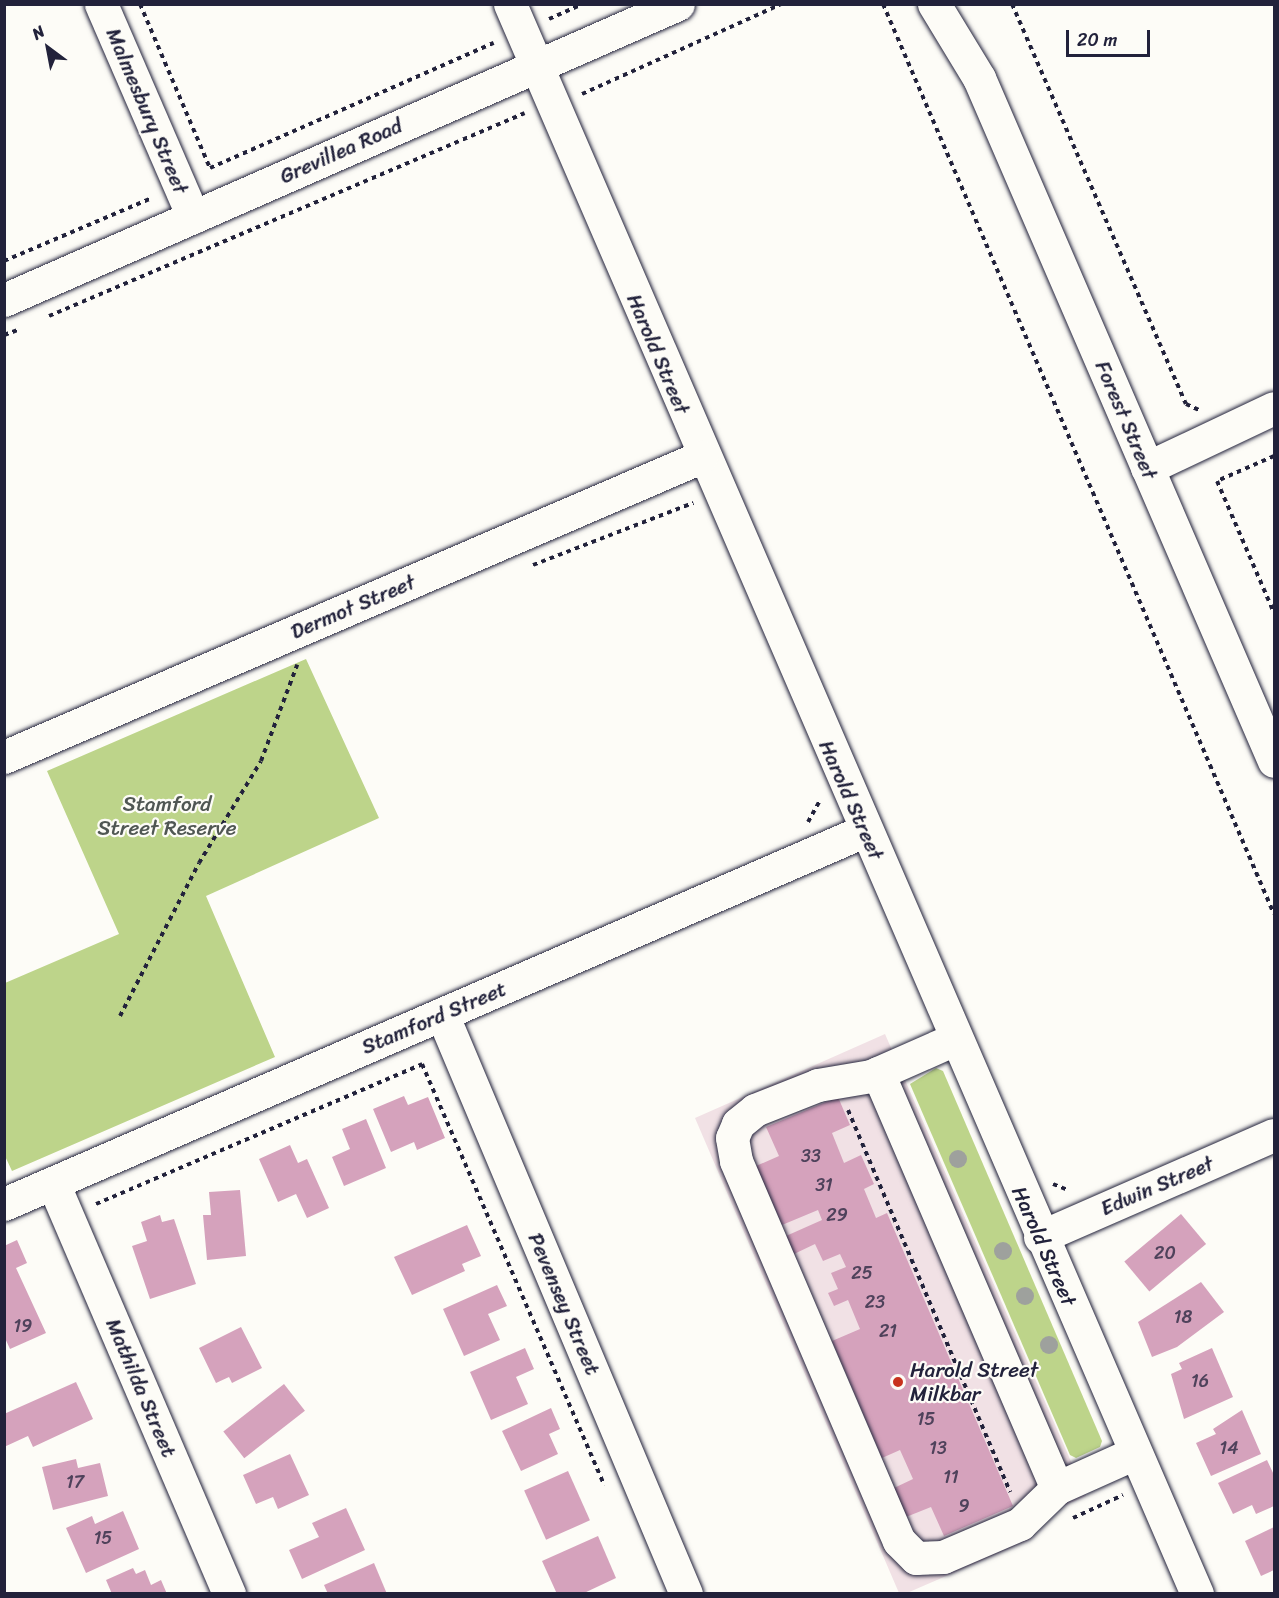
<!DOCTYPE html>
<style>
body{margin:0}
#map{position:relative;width:1279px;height:1598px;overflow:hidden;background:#fdfcf7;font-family:Sriracha,sans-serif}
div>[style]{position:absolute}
.built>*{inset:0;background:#f1e1e5}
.green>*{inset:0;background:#bdd48a}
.building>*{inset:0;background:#d5a2bc;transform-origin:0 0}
.path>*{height:4px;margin-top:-2px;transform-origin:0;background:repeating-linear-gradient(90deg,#22223b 0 4.5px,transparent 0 9px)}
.roads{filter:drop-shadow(0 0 2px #22223b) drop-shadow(0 0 2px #22223b)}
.minor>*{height:33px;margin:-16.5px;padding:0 16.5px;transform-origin:16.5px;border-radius:16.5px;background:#fdfcf7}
.trees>*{width:18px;height:18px;margin:-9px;border-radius:50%;background:#9ea19d}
.dots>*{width:16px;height:16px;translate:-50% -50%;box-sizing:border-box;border:3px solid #fdfcf7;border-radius:50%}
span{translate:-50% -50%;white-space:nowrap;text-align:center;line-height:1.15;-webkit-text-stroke:4.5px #fdfcf7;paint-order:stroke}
.number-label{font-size:18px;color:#4f425b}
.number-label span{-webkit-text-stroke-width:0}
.street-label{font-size:21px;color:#22223b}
.park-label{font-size:21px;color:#505753}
.poi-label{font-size:21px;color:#22223b}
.left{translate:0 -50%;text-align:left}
.frame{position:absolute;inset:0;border:6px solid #22223b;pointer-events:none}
.north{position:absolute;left:18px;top:18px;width:60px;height:60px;-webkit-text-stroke:4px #fdfcf7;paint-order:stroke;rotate:328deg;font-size:16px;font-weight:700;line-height:24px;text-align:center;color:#22223b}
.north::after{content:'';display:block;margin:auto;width:21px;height:27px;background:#22223b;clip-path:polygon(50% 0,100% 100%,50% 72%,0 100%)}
.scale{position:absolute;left:1066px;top:30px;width:84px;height:27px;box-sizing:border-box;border:3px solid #22223b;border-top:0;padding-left:8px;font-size:18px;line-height:21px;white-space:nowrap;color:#22223b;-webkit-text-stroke:4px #fdfcf7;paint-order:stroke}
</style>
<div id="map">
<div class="built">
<div style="clip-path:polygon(885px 1034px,1086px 1496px,1039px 1517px,1031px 1539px,907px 1593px,899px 1593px,695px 1118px)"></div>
</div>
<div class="green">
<div style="clip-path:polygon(306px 659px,379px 818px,206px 896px,275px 1057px,12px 1171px,4px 1154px,5px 983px,119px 934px,47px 771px)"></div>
<div style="clip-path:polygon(936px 1068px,943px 1071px,1102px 1441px,1100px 1447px,1076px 1458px,1070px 1455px,910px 1084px)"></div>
</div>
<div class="building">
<div style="clip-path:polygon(404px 1096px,408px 1105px,428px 1097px,445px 1138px,417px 1150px,414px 1142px,391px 1152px,373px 1109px)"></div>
<div style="clip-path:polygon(838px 1097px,850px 1125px,832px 1133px,844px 1163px,861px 1155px,874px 1184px,864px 1189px,876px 1218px,887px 1213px,1013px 1506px,944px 1536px,931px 1507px,906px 1517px,894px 1488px,913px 1479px,900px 1450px,882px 1458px,832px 1341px,860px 1329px,848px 1300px,834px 1306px,828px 1293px,838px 1289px,831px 1273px,846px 1267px,840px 1254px,823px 1261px,815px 1244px,794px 1254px,786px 1236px,822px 1220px,818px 1210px,782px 1225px,756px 1166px,779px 1156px,766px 1127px)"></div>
<div style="clip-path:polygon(366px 1119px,386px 1168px,344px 1186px,332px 1157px,350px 1149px,342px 1129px)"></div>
<div style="clip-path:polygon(290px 1145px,298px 1163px,307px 1159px,329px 1208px,307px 1218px,296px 1194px,278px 1202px,259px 1159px)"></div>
<div style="clip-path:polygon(240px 1190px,246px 1256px,207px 1260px,203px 1215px,211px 1215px,209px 1192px)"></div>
<div style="left:1181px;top:1214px;width:39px;height:74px;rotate:50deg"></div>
<div style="clip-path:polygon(160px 1215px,162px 1222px,174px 1219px,196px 1284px,150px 1299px,132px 1246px,147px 1241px,141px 1222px)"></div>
<div style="clip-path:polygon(467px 1225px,481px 1256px,462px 1264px,465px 1271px,412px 1295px,394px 1257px)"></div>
<div style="clip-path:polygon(17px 1240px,27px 1263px,16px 1268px,46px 1333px,10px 1349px,4px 1336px,4px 1246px)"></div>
<div style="clip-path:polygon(1201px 1282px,1224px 1312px,1177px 1347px,1152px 1357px,1138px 1322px)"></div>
<div style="clip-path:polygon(497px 1285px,507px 1306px,488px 1314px,500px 1340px,464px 1356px,443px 1309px)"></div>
<div style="clip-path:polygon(241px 1327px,262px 1368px,232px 1383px,229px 1377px,216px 1383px,199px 1348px)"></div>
<div style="clip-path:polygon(525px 1348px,534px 1369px,516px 1377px,528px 1404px,491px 1420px,470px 1372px)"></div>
<div style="clip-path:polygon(1212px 1348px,1233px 1397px,1184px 1419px,1171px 1374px,1182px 1369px,1179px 1363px)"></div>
<div style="clip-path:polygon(76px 1382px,93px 1419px,33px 1447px,28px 1436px,4px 1447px,4px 1414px)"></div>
<div style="left:284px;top:1384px;width:34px;height:77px;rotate:52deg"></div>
<div style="clip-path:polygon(551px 1408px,560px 1429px,549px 1434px,558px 1454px,521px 1471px,502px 1431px)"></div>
<div style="clip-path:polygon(1242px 1410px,1261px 1454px,1211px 1476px,1196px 1443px,1216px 1434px,1213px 1429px)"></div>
<div style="clip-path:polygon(290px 1454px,309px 1495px,278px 1509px,273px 1497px,256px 1504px,243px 1475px)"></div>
<div style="clip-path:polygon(76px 1459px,78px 1468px,100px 1463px,108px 1496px,53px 1510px,42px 1467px)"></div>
<div style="clip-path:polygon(1267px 1460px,1274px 1475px,1274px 1506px,1256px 1514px,1252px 1505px,1233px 1514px,1218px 1483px)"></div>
<div style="left:568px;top:1471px;width:54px;height:48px;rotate:66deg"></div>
<div style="clip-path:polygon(346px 1508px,365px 1550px,302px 1579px,289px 1550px,319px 1537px,312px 1523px)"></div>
<div style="clip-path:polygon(123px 1511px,139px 1549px,86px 1573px,66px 1528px,92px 1516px,95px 1524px)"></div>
<div style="clip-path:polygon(1274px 1527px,1274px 1570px,1261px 1576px,1245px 1541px)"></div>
<div style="clip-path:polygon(598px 1536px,616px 1578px,582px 1594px,557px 1594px,542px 1561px)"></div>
<div style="clip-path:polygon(374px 1563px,387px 1594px,328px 1594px,324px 1585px)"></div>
<div style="clip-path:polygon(133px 1568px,136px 1574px,145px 1570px,151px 1585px,161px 1580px,167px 1594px,112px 1594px,106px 1580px)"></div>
</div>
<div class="path">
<div style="left:140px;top:4px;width:178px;rotate:66.9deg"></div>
<div style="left:210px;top:168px;width:310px;rotate:-23.8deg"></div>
<div style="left:883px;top:4px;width:990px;rotate:66.75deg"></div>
<div style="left:1012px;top:4px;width:436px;rotate:66.5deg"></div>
<div style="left:1186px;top:404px;width:14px;rotate:25deg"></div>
<div style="left:549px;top:19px;width:37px;rotate:-24deg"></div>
<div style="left:582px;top:94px;width:218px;rotate:-24.3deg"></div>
<div style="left:4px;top:261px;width:161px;rotate:-23.1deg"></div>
<div style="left:49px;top:316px;width:517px;rotate:-23.1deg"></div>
<div style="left:4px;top:335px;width:15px;rotate:-20deg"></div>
<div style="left:1274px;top:456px;width:62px;rotate:156.3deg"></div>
<div style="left:1217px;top:481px;width:144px;rotate:66.6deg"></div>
<div style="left:533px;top:565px;width:172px;rotate:-21.2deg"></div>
<div style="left:808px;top:822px;width:25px;rotate:-61deg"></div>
<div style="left:120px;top:1016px;width:172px;rotate:-62.7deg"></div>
<div style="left:199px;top:863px;width:119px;rotate:-58.7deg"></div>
<div style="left:261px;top:761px;width:103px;rotate:-69.4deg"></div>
<div style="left:848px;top:1110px;width:415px;rotate:67deg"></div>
<div style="left:1053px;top:1184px;width:16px;rotate:22deg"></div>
<div style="left:96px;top:1204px;width:355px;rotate:-23.2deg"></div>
<div style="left:422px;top:1064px;width:459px;rotate:66.6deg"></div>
<div style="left:1073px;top:1518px;width:55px;rotate:-24.7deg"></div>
</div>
<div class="roads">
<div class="minor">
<div style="left:101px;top:4px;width:232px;rotate:66.6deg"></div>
<div style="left:510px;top:4px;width:1732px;rotate:66.63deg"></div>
<div style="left:934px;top:4px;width:87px;rotate:58.7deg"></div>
<div style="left:979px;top:78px;width:744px;rotate:66.64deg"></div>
<div style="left:4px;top:300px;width:736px;rotate:-23.71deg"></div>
<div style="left:1147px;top:468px;width:140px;rotate:-25.3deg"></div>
<div style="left:4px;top:757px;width:759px;rotate:-23.29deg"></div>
<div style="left:442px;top:1014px;width:629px;rotate:67.18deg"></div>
<div style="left:955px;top:1039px;width:92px;rotate:156.2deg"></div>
<div style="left:871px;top:1076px;width:54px;rotate:170.4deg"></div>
<div style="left:818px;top:1085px;width:68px;rotate:158.4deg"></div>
<div style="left:755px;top:1110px;width:22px;rotate:141deg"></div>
<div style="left:738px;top:1124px;width:15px;rotate:113deg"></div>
<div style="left:732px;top:1138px;width:23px;rotate:80deg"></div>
<div style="left:736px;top:1161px;width:413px;rotate:66.8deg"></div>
<div style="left:899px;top:1541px;width:24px;rotate:45deg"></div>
<div style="left:916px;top:1558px;width:27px;rotate:-2deg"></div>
<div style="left:943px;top:1557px;width:84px;rotate:-23.2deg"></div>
<div style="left:1020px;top:1524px;width:52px;rotate:-44.2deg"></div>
<div style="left:1057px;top:1488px;width:85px;rotate:-24.2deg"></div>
<div style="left:878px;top:1073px;width:452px;rotate:66.7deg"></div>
<div style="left:53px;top:1183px;width:447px;rotate:66.8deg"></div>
<div style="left:4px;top:1204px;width:937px;rotate:-23.45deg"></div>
<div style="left:1040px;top:1237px;width:255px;rotate:-23.6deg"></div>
</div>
</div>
<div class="trees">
<div style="left:958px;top:1159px"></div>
<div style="left:1003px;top:1251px"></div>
<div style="left:1025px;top:1296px"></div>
<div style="left:1049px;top:1345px"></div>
</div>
<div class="dots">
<div style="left:898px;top:1382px;background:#c8321e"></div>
</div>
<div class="number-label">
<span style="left:811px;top:1156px">33</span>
<span style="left:824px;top:1185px">31</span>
<span style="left:837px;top:1215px">29</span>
<span style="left:1165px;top:1253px">20</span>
<span style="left:862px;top:1273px">25</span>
<span style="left:875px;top:1302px">23</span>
<span style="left:1183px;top:1317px">18</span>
<span style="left:23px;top:1326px">19</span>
<span style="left:888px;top:1331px">21</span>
<span style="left:1200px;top:1381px">16</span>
<span style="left:926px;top:1419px">15</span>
<span style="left:938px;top:1448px">13</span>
<span style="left:1229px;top:1448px">14</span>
<span style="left:951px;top:1477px">11</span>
<span style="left:75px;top:1482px">17</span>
<span style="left:964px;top:1506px">9</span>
<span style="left:103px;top:1538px">15</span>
</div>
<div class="street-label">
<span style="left:147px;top:111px;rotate:67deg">Malmesbury Street</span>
<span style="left:341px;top:151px;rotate:-24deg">Grevillea Road</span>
<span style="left:658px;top:354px;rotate:67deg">Harold Street</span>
<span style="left:1126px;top:420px;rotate:67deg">Forest Street</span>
<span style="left:353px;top:607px;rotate:-23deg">Dermot Street</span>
<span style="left:851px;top:800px;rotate:66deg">Harold Street</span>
<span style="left:434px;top:1018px;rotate:-23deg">Stamford Street</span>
<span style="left:1157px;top:1186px;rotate:-23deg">Edwin Street</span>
<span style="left:1044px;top:1246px;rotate:66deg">Harold Street</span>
<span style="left:564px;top:1304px;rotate:67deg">Pevensey Street</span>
<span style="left:141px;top:1388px;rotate:67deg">Mathilda Street</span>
</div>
<div class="park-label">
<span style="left:167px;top:816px">Stamford<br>Street Reserve</span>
</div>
<div class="poi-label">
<span class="left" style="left:910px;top:1382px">Harold Street<br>Milkbar</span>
</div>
<div class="frame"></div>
<div class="north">N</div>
<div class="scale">20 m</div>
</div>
